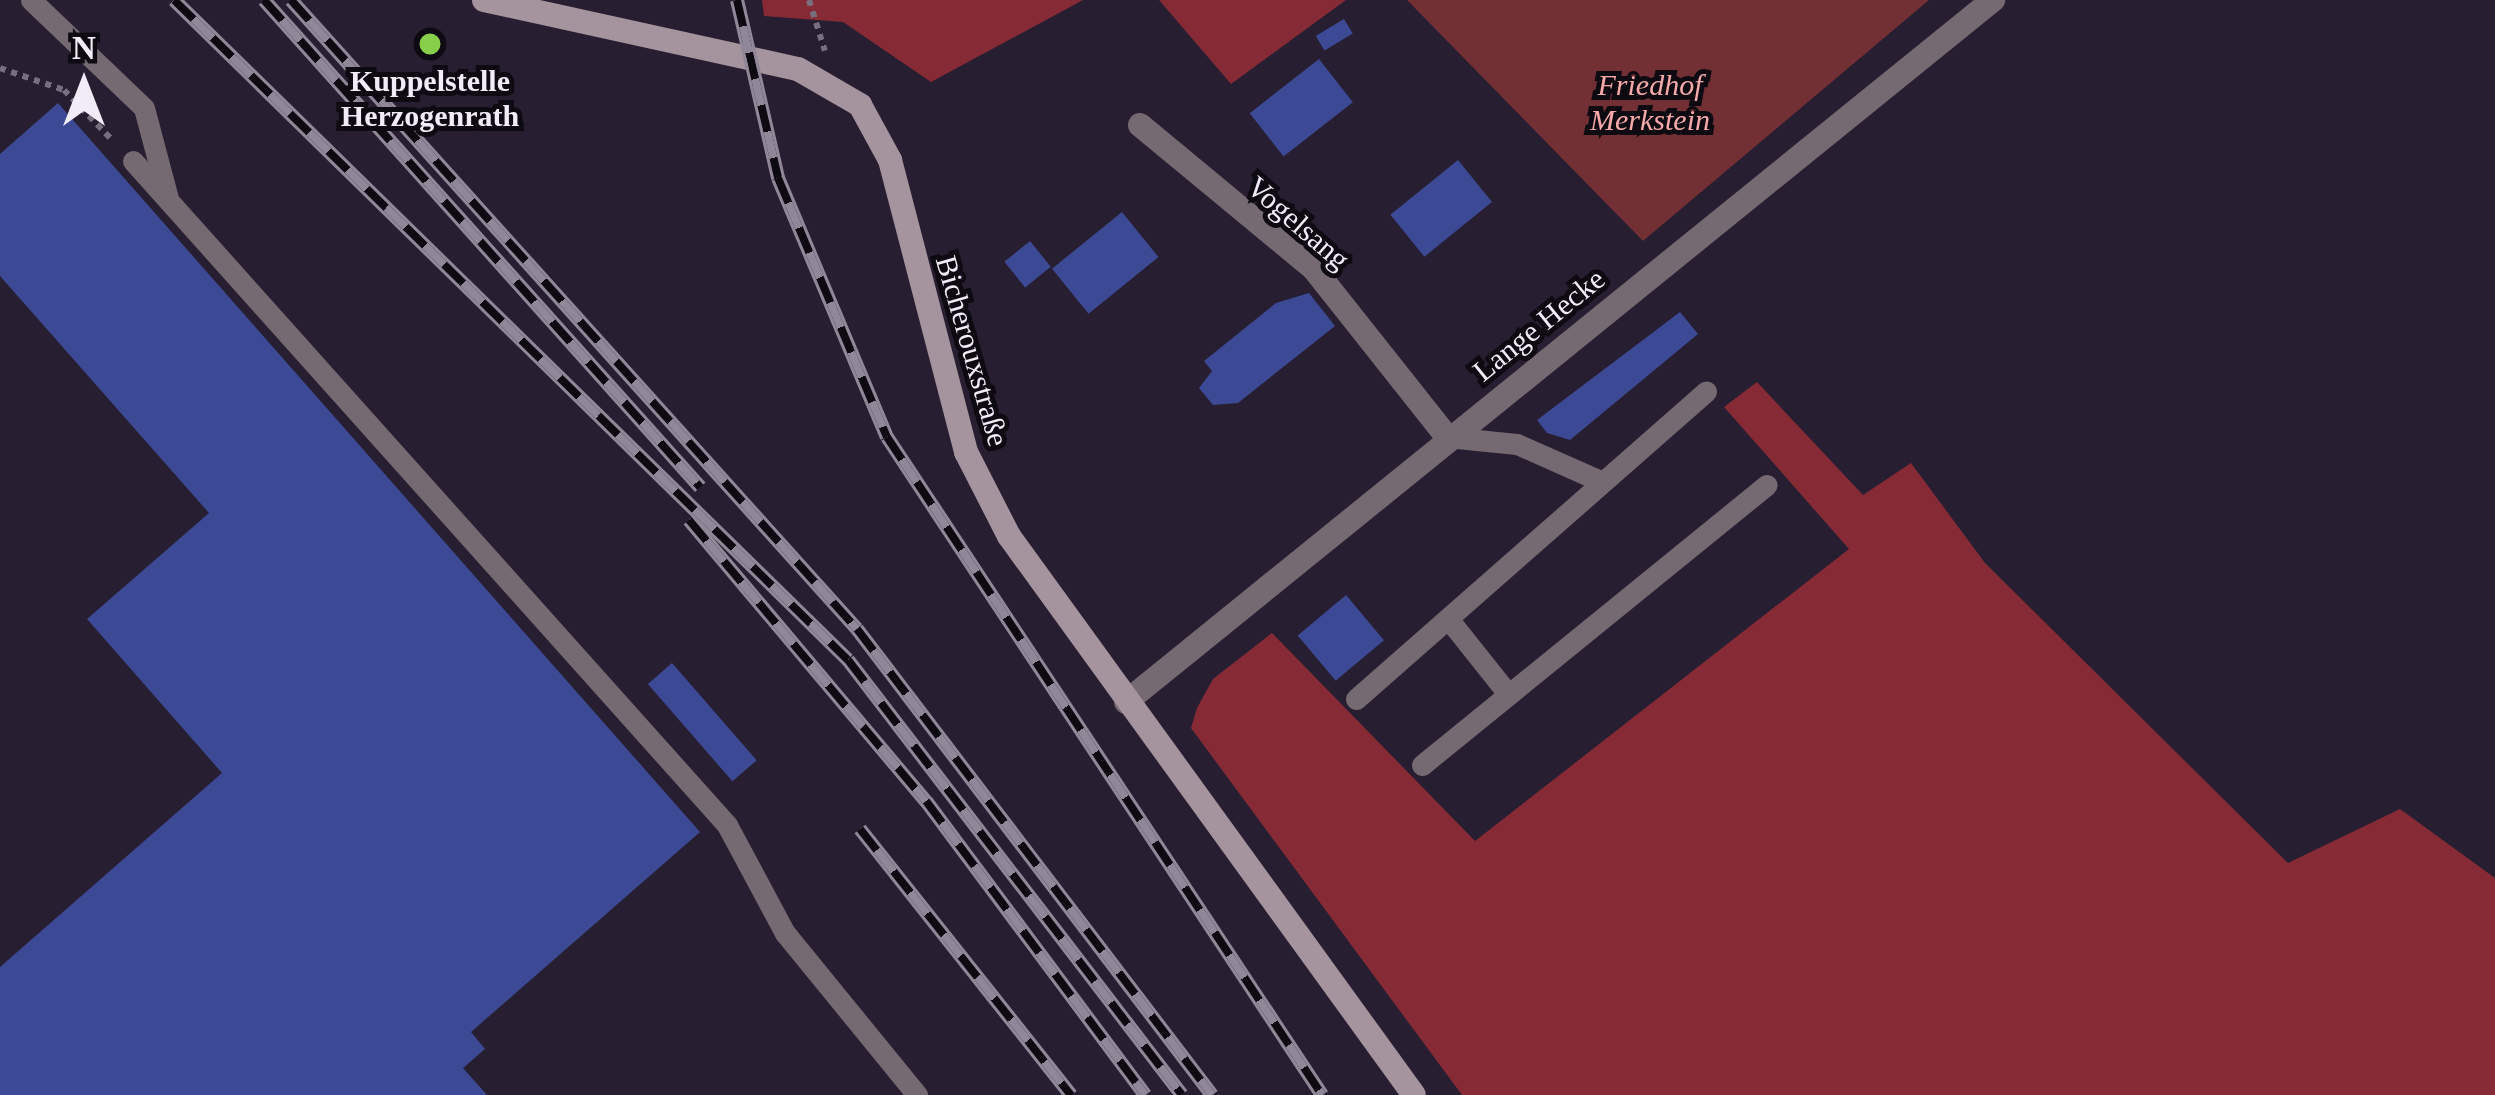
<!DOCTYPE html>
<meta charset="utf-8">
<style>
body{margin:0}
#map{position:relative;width:2495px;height:1095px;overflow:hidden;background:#281e31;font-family:"Times New Roman",serif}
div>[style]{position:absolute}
.green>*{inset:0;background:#722f34}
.forest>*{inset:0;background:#862b35}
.building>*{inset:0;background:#3c4994;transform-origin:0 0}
.path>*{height:6px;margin-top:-3px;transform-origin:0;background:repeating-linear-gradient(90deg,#776f7f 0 6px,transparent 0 12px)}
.lane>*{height:21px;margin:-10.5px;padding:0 10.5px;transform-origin:10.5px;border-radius:10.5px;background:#756a71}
.street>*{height:24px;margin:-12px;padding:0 12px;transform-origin:12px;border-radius:12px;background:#756a71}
.secondary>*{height:24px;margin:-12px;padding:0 12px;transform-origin:12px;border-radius:12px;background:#a5939d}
.rail>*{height:14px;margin-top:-7px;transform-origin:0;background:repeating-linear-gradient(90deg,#0e0a12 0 27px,#908898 0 54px);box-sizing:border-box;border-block:3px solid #908898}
.dots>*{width:33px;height:33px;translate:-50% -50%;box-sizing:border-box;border:6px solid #0e0a12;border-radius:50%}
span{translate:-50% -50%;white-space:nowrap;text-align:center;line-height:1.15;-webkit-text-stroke:10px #0e0a12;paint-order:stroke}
.poi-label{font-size:30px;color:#f2ecf9;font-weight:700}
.park-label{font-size:30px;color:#f8aaab;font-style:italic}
.street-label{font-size:30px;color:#f2ecf9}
.north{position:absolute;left:24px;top:24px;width:120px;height:120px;-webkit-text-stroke:9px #0e0a12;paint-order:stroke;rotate:0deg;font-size:33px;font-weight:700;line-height:48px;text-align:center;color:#f2ecf9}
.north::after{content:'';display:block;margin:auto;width:42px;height:54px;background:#f2ecf9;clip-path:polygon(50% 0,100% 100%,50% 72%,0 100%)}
</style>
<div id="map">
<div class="green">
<div style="clip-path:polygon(1407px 0,1929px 0,1643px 241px)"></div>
</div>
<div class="forest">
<div style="clip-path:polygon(762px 0,1083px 0,931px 82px,843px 22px,764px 16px)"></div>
<div style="clip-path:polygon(1159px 0,1346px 0,1231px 84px)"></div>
<div style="clip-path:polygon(1757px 382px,1863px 495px,1911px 463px,1985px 563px,2288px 863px,2400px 809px,2495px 878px,2495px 1095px,1462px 1095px,1191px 728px,1197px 708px,1213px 679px,1272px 633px,1475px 841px,1849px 549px,1724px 407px)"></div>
</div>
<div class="building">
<div style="left:1344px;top:19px;width:17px;height:33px;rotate:59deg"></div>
<div style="left:429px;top:29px;width:23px;height:20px;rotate:43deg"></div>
<div style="left:1319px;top:59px;width:55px;height:88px;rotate:52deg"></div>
<div style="clip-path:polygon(58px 103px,700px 832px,471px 1032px,485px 1049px,463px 1068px,487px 1095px,0 1095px,0 967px,222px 773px,87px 619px,209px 513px,0 276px,0 154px)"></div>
<div style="left:1458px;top:160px;width:54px;height:87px;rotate:51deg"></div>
<div style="left:1122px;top:212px;width:58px;height:90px;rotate:51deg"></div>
<div style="left:1030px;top:241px;width:33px;height:33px;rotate:51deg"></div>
<div style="clip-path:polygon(1309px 293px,1335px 326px,1238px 403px,1213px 405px,1199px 388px,1212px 371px,1204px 361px,1276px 303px)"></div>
<div style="clip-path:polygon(1680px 312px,1698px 334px,1570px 440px,1547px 433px,1537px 420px)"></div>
<div style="left:1346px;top:595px;width:59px;height:63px;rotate:50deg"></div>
<div style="left:672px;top:663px;width:129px;height:32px;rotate:49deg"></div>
</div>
<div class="path">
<div style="left:809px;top:0;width:53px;rotate:72.6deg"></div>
<div style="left:0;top:68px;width:68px;rotate:19deg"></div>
<div style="left:64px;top:90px;width:71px;rotate:46.1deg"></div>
</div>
<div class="lane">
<div style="left:31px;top:0;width:156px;rotate:43.7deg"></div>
<div style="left:144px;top:108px;width:93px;rotate:75.1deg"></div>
<div style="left:133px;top:161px;width:891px;rotate:48.18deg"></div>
<div style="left:727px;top:825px;width:123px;rotate:61.8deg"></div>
<div style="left:785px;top:933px;width:209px;rotate:50.8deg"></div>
<div style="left:1447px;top:437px;width:70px;rotate:5.7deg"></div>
<div style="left:1517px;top:444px;width:86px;rotate:23.9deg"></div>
<div style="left:1450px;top:621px;width:93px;rotate:51.5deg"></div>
<div style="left:1356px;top:699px;width:466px;rotate:-41.3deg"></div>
<div style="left:1422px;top:765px;width:444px;rotate:-39.1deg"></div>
</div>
<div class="street">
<div style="left:1140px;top:125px;width:226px;rotate:39.6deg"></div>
<div style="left:1314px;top:269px;width:214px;rotate:51.6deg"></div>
<div style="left:1126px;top:702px;width:1116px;rotate:-39deg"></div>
</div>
<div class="secondary">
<div style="left:484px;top:0;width:321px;rotate:12.4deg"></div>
<div style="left:798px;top:69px;width:72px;rotate:30.1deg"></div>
<div style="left:860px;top:105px;width:63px;rotate:61.4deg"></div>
<div style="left:890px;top:160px;width:302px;rotate:75.4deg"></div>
<div style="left:966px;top:452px;width:94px;rotate:62.9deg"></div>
<div style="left:1009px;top:536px;width:690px;rotate:54.08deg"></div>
</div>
<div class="rail">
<div style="left:174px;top:0;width:943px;rotate:44.4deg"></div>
<div style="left:848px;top:660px;width:548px;rotate:52.48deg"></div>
<div style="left:264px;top:0;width:654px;rotate:48.16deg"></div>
<div style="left:291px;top:0;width:846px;rotate:48.02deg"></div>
<div style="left:857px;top:629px;width:586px;rotate:52.7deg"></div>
<div style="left:737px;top:0;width:183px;rotate:77deg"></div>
<div style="left:778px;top:178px;width:281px;rotate:67.2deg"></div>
<div style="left:887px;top:437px;width:789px;rotate:56.53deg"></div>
<div style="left:689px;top:520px;width:368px;rotate:49.9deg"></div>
<div style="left:926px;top:801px;width:367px;rotate:53.3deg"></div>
<div style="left:860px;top:829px;width:340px;rotate:51.6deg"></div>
</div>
<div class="dots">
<div style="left:430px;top:44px;background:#87cf4a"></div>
</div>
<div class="poi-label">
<span style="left:430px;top:98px">Kuppelstelle<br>Herzogenrath</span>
</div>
<div class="park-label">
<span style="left:1650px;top:102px">Friedhof<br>Merkstein</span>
</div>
<div class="street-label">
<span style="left:1298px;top:223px;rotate:41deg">Vogelsang</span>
<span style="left:1539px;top:325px;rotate:-39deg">Lange Hecke</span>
<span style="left:972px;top:351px;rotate:74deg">Bicherouxstraße</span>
</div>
<div class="north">N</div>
</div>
